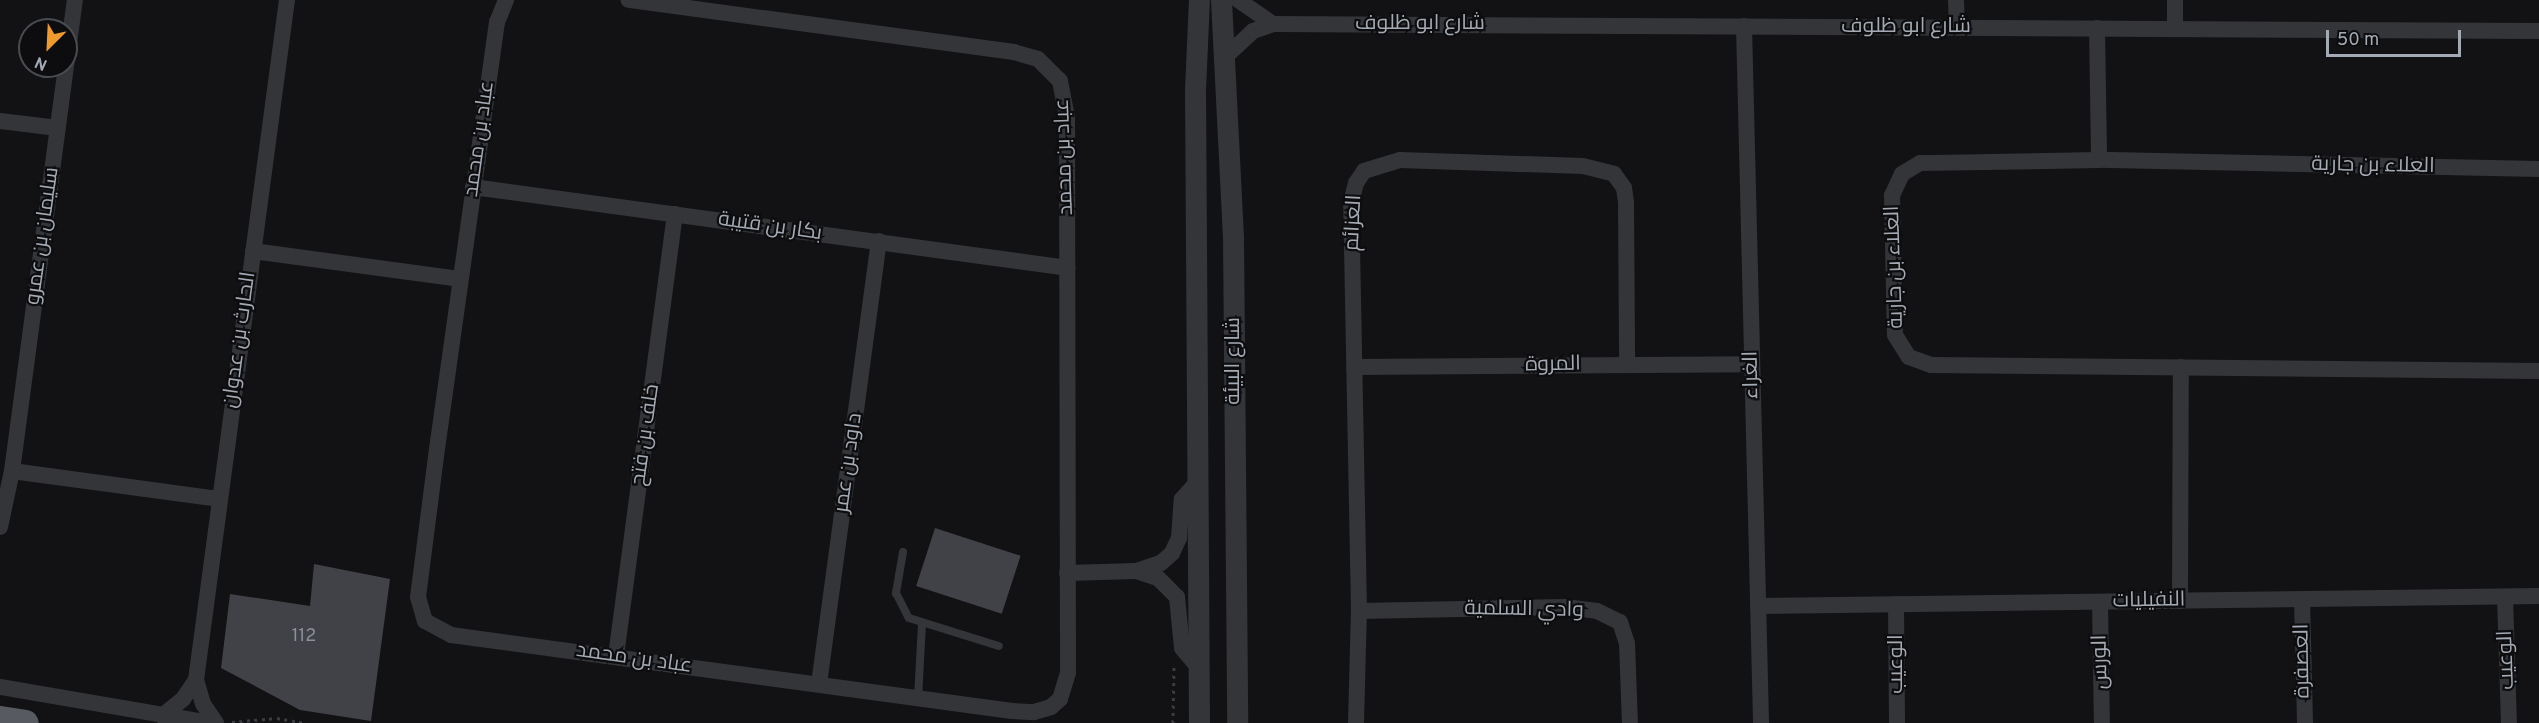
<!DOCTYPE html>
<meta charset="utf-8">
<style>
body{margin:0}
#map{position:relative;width:2539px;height:723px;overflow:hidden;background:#121214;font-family:Overpass,Cairo,sans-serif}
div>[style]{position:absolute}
.building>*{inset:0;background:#414247;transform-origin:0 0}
.path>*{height:3px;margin-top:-1.5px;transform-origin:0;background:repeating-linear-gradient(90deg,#393c40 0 3px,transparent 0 7.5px)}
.service>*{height:8px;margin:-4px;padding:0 4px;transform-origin:4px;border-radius:4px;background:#333539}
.minor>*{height:16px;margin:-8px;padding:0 8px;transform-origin:8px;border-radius:8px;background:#333539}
.tertiary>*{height:21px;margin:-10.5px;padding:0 10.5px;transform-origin:10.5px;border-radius:10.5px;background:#333539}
.trunk>*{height:27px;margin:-13.5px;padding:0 13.5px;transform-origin:13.5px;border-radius:13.5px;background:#575a61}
span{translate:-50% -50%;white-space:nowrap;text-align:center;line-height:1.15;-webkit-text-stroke:4.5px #0d0d0f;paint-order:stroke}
.number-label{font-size:18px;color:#8b9099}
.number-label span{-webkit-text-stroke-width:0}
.street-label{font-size:21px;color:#a4aab4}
.north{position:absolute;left:18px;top:18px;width:60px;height:60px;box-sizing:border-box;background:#0d0d0f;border:2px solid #494c51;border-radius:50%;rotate:204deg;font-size:16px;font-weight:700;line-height:24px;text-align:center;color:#a4aab4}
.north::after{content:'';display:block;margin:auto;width:21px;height:27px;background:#ef9a2e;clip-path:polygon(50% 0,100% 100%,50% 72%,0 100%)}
.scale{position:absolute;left:2326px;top:30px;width:135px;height:27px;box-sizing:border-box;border:3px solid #a4aab4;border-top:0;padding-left:8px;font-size:18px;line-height:21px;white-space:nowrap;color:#a4aab4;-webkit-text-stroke:4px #0d0d0f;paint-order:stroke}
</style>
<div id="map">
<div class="building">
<div style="left:935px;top:528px;width:90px;height:61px;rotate:18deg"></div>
<div style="clip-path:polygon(314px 564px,390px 579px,371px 721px,300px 710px,221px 668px,230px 594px,310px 606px)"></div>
</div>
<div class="path">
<div style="left:232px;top:722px;width:45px;rotate:-5.1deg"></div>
<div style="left:277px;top:718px;width:27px;rotate:10deg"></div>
<div style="left:1173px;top:723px;width:58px;rotate:-89deg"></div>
</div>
<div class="service">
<div style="left:903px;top:552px;width:42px;rotate:99.7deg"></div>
<div style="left:896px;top:593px;width:28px;rotate:63deg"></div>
<div style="left:909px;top:618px;width:94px;rotate:17.3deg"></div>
<div style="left:918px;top:698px;width:73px;rotate:-86.9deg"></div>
</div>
<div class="minor">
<div style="left:506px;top:0;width:24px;rotate:112deg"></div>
<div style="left:497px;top:22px;width:423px;rotate:98deg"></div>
<div style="left:438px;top:441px;width:157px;rotate:97.3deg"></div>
<div style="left:418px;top:597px;width:25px;rotate:74deg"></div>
<div style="left:425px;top:621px;width:30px;rotate:28deg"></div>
<div style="left:451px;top:635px;width:566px;rotate:7.72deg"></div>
<div style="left:1012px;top:711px;width:22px;rotate:3deg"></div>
<div style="left:1034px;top:712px;width:18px;rotate:-16deg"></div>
<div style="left:1051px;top:707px;width:12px;rotate:-42deg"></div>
<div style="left:1060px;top:699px;width:27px;rotate:-73deg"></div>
<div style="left:1068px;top:673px;width:556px;rotate:-90.1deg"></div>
<div style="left:1067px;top:117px;width:37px;rotate:-101deg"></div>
<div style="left:1060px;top:81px;width:31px;rotate:-135deg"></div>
<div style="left:1038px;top:59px;width:25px;rotate:-164deg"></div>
<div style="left:1014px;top:52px;width:389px;rotate:-172.3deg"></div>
<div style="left:1238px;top:0;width:42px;rotate:34.4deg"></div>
<div style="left:1956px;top:0;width:27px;rotate:88deg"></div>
<div style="left:1744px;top:26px;width:697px;rotate:88.6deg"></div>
<div style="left:2097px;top:28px;width:132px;rotate:89.1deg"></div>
<div style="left:2175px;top:29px;width:29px;rotate:-90deg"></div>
<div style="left:1223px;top:59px;width:41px;rotate:-43deg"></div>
<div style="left:1253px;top:31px;width:21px;rotate:-19deg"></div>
<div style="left:1273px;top:24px;width:1266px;rotate:0.32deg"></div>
<div style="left:0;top:121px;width:58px;rotate:6.9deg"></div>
<div style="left:2539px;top:169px;width:440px;rotate:-178.8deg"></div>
<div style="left:2099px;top:160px;width:179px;rotate:179deg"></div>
<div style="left:1920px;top:163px;width:21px;rotate:149deg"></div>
<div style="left:1902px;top:174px;width:23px;rotate:115deg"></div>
<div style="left:1892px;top:195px;width:140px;rotate:88.8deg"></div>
<div style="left:1895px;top:335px;width:26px;rotate:58deg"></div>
<div style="left:1909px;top:357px;width:23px;rotate:20deg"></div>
<div style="left:1931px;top:365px;width:608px;rotate:0.57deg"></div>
<div style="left:473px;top:187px;width:600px;rotate:7.75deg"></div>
<div style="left:253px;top:251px;width:208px;rotate:7.7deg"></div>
<div style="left:1354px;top:367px;width:398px;rotate:-0.4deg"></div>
<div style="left:12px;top:471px;width:208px;rotate:7.7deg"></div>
<div style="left:0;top:527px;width:57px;rotate:-77.9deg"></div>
<div style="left:12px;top:471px;width:475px;rotate:-82.4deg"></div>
<div style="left:1136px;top:571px;width:26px;rotate:-18deg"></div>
<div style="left:1161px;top:563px;width:15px;rotate:-42deg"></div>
<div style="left:1172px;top:553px;width:17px;rotate:-65deg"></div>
<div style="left:1179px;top:538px;width:39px;rotate:-86deg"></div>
<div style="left:1182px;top:499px;width:27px;rotate:-48deg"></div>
<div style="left:1067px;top:573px;width:69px;rotate:-1.7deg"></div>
<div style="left:1136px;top:571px;width:23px;rotate:18deg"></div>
<div style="left:1158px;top:578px;width:27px;rotate:45deg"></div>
<div style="left:1177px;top:597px;width:51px;rotate:84.4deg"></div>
<div style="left:1182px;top:648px;width:26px;rotate:50deg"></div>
<div style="left:2505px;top:597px;width:126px;rotate:88.2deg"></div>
<div style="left:2302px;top:599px;width:124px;rotate:88.6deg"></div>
<div style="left:2180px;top:601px;width:234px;rotate:-89.8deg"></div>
<div style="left:2100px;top:602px;width:121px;rotate:89.1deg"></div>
<div style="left:1896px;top:604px;width:119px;rotate:89.5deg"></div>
<div style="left:1758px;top:606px;width:781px;rotate:-0.73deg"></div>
<div style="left:1359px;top:611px;width:206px;rotate:-1.1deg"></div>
<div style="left:1565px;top:607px;width:32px;rotate:7deg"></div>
<div style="left:1597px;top:611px;width:25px;rotate:26deg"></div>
<div style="left:1620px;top:622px;width:22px;rotate:72deg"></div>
<div style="left:1627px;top:643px;width:80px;rotate:87.9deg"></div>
<div style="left:616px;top:656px;width:446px;rotate:-82.4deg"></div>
<div style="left:819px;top:684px;width:447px;rotate:-82.3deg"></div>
<div style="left:0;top:687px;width:214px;rotate:9.7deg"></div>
<div style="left:162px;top:716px;width:27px;rotate:-39deg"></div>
<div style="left:183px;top:699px;width:23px;rotate:-56deg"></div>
<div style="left:216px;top:723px;width:23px;rotate:-124deg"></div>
<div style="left:203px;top:704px;width:25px;rotate:-106deg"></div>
<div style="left:196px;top:680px;width:686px;rotate:-82.38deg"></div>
<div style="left:1356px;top:723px;width:112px;rotate:-88.5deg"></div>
<div style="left:1359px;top:611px;width:408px;rotate:-91.1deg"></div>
<div style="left:1351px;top:203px;width:21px;rotate:-76deg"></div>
<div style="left:1356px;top:183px;width:14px;rotate:-56deg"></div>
<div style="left:1364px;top:171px;width:38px;rotate:-17deg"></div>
<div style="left:1400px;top:160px;width:183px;rotate:1.9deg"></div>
<div style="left:1583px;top:166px;width:32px;rotate:14deg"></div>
<div style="left:1614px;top:174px;width:17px;rotate:54deg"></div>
<div style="left:1624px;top:188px;width:15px;rotate:82deg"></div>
<div style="left:1626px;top:203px;width:161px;rotate:89.6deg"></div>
</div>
<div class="tertiary">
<div style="left:1221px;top:0;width:236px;rotate:87.1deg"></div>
<div style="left:1233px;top:236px;width:487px;rotate:89.5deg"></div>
<div style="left:1199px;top:723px;width:633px;rotate:-90.36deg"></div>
<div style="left:1195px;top:90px;width:90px;rotate:-87.5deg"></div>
</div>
<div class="trunk">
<div style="left:0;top:719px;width:25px;rotate:9deg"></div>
</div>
<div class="number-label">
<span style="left:304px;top:637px">112</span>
</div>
<div class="street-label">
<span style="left:1420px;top:24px">شارع ابو ظلوف</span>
<span style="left:1906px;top:27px">شارع ابو ظلوف</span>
<span style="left:480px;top:139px;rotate:-82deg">عباد بن محمد</span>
<span style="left:1065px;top:157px;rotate:-92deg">عباد بن محمد</span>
<span style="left:2373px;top:166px;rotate:1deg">العلاء بن جارية</span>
<span style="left:1354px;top:223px;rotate:-87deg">العزائم</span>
<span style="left:770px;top:227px;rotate:8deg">بكار بن قتيبة</span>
<span style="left:43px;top:236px;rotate:-82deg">سليمان بن عمرو</span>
<span style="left:1895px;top:267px;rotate:-92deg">العلاء بن جارية</span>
<span style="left:240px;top:340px;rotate:-82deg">الحارث بن عدوان</span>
<span style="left:1234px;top:361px;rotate:-90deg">شارع البيئة</span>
<span style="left:1553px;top:365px;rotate:-1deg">المروة</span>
<span style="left:1752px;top:375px;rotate:-91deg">الغراء</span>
<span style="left:646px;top:435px;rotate:-82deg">خلف بن فتح</span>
<span style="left:849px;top:463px;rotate:-82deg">داود بن عمر</span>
<span style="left:2149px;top:601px;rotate:-1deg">النفيليات</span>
<span style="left:1524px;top:610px;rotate:1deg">وادي السلمية</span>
<span style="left:634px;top:659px;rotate:8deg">عباد بن محمد</span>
<span style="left:2507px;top:660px;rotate:-92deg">الوعيب</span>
<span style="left:2303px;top:661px;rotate:-91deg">العصفرة</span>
<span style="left:2101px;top:662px;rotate:-91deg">الورس</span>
<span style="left:1897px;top:664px;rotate:-90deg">الوعيب</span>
</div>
<div class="north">N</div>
<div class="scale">50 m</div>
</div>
